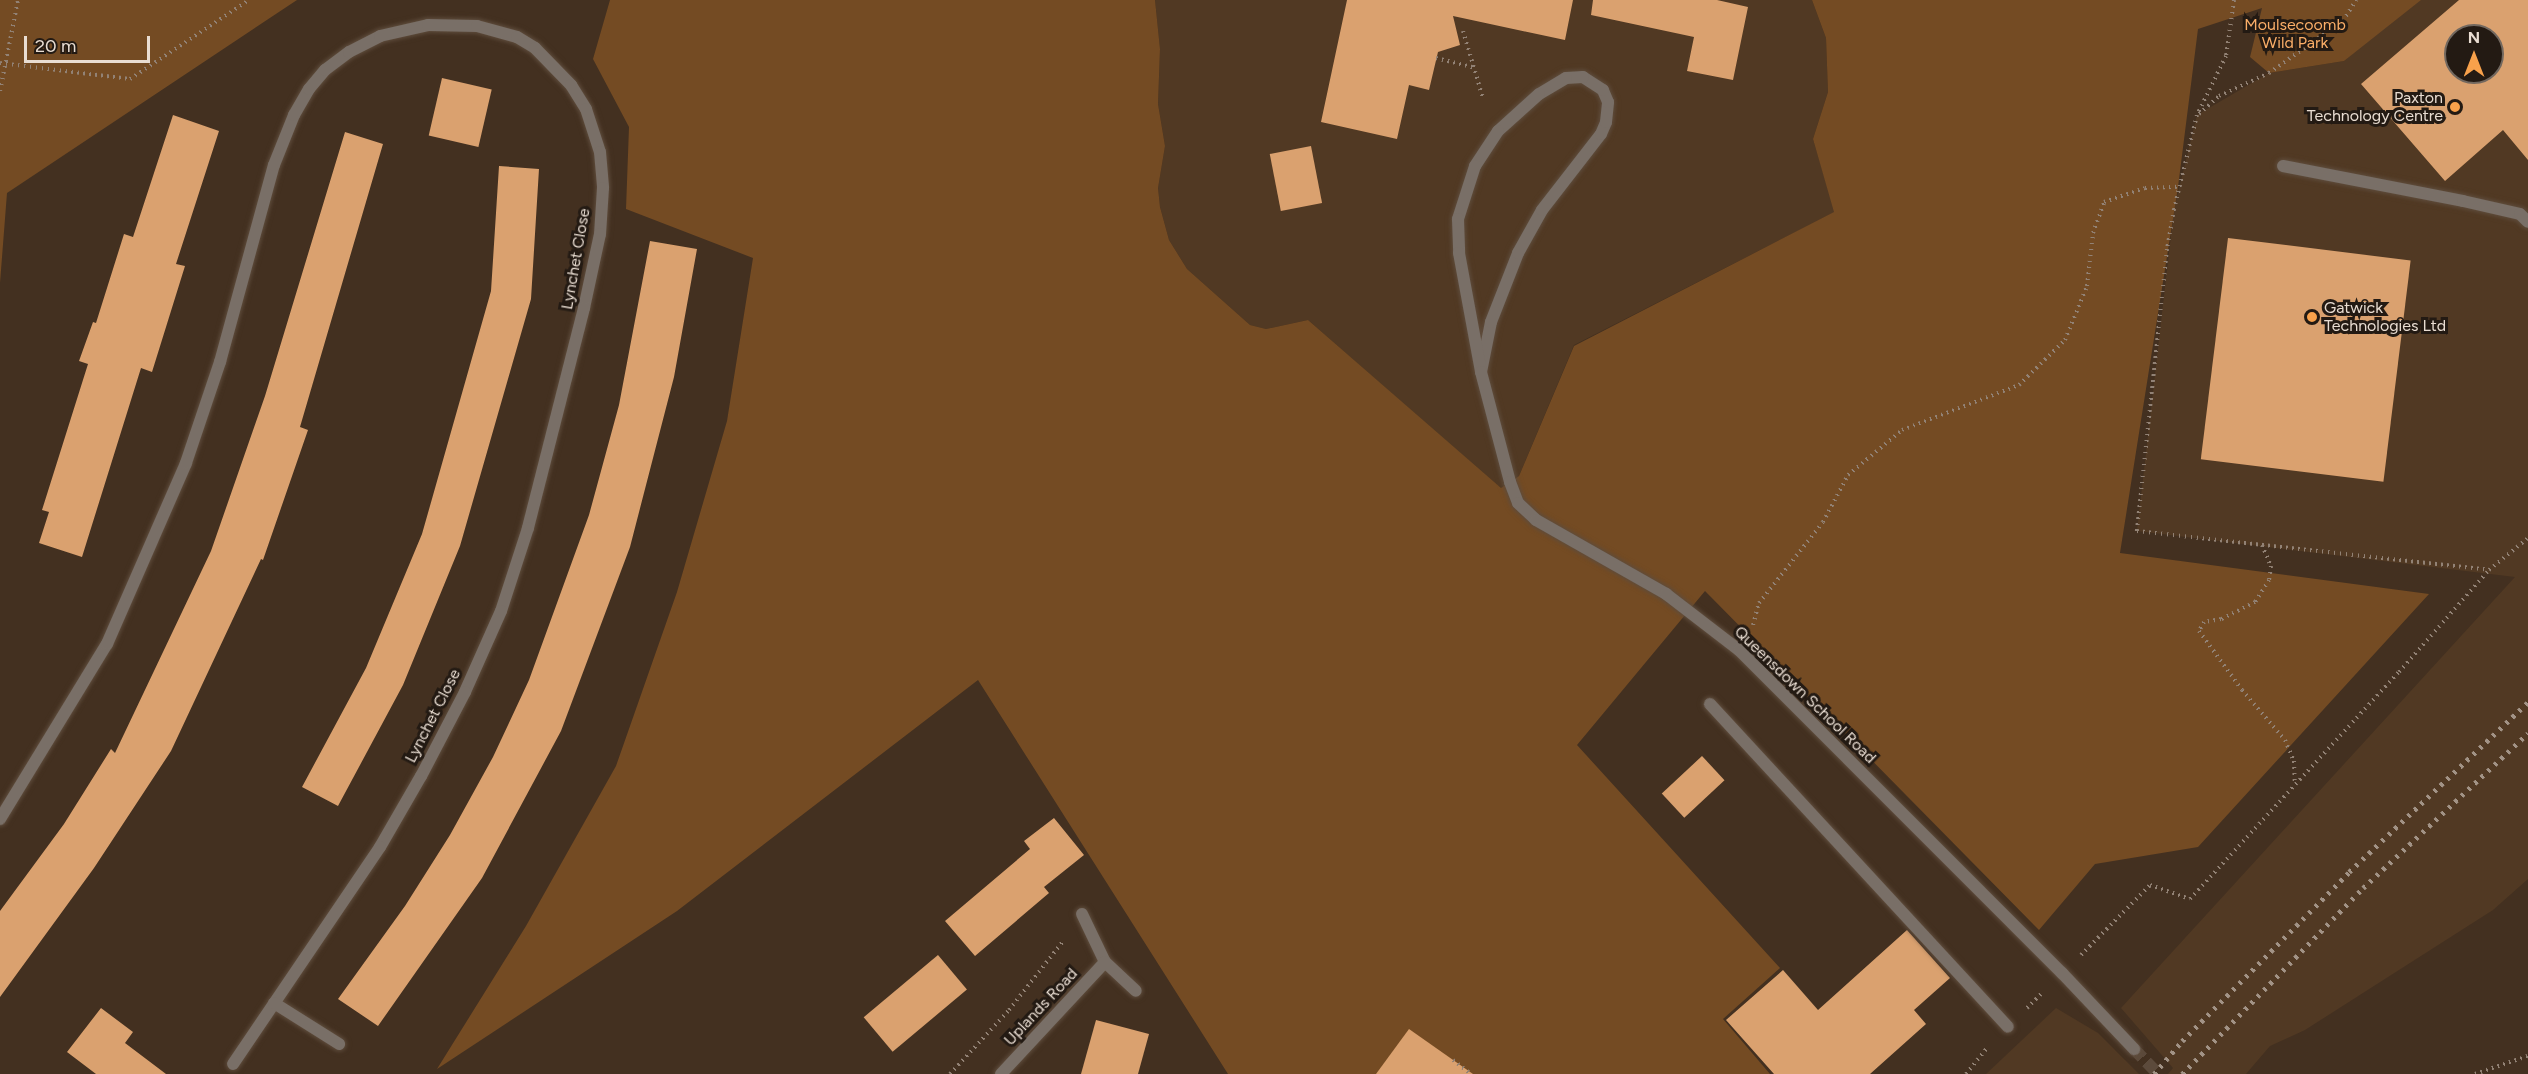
<!DOCTYPE html>
<style>
body{margin:0}
#map{position:relative;width:2528px;height:1074px;overflow:hidden;background:#433020;font-family:Figtree,sans-serif}
div>[style]{position:absolute}
.built>*{inset:0;background:#513923}
.green>*{inset:0;background:#744b23}
.building>*{inset:0;background:#daa16f;transform-origin:0 0}
.street-tunnel>*{height:12px;margin-top:-6px;transform-origin:0;background:repeating-linear-gradient(90deg,#5c4a3b 0 12px,transparent 0 18px)}
.path>*{height:4px;margin-top:-2px;transform-origin:0;background:repeating-linear-gradient(90deg,#928275 0 1.5px,transparent 0 6px)}
.roads{filter:drop-shadow(0 0 2px #5e4c3c) drop-shadow(0 0 2px #5e4c3c)}
.lane>*{height:12px;margin:-6px;padding:0 6px;transform-origin:6px;border-radius:6px;background:#796f67}
.street>*{height:12px;margin:-6px;padding:0 6px;transform-origin:6px;border-radius:6px;background:#796f67}
.rail>*{height:4.5px;margin-top:-2.25px;transform-origin:0;background:repeating-linear-gradient(90deg,#a29386 0 3px,transparent 0 9px)}
.dots>*{width:16px;height:16px;translate:-50% -50%;box-sizing:border-box;border:3px solid #231a13;border-radius:50%}
span{translate:-50% -50%;white-space:nowrap;text-align:center;line-height:1.15;-webkit-text-stroke:6px #231a13;paint-order:stroke}
.park-label{font-size:16px;color:#fbae68}
.poi-label{font-size:16px;color:#e9ddd2}
.right{translate:-100% -50%;text-align:right}
.left{translate:0 -50%;text-align:left}
.street-label{font-size:16px;color:#e9ddd2}
.north{position:absolute;left:2444px;top:24px;width:60px;height:60px;box-sizing:border-box;background:#231a13;border:2px solid #72685f;border-radius:50%;rotate:0deg;font-size:16px;font-weight:700;line-height:24px;text-align:center;color:#e9ddd2}
.north::after{content:'';display:block;margin:auto;width:21px;height:27px;background:#f8a14b;clip-path:polygon(50% 0,100% 100%,50% 72%,0 100%)}
.scale{position:absolute;left:24px;top:36px;width:126px;height:27px;box-sizing:border-box;border:3px solid #e9ddd2;border-top:0;padding-left:8px;font-size:18px;line-height:21px;white-space:nowrap;color:#e9ddd2;-webkit-text-stroke:4px #231a13;paint-order:stroke}
</style>
<div id="map">
<div class="built">
<div style="clip-path:polygon(1155px 0,1812px 0,1826px 38px,1828px 92px,1813px 139px,1835px 212px,1574px 345px,1519px 476px,1501px 489px,1308px 320px,1266px 329px,1250px 325px,1187px 269px,1169px 240px,1160px 207px,1158px 188px,1165px 146px,1158px 104px,1160px 49px)"></div>
<div style="clip-path:polygon(evenodd,2414px 0,2528px 0,2528px 879px,2493px 910px,2305px 1030px,2270px 1046px,2246px 1074px,2168px 1074px,2173px 1068px,2121px 1008px,2515px 577px,2137px 531px,2174px 209px,2197px 115px,2269px 73px,2344px 61px,2414px 0,2456px 36px,2492px 36px,2492px 72px,2456px 72px,2456px 36px)"></div>
<div style="clip-path:polygon(2056px 1008px,2098px 1033px,2139px 1074px,1986px 1074px)"></div>
</div>
<div class="green">
<div style="clip-path:polygon(0 0,297px 0,7px 193px,0 283px)"></div>
<div style="clip-path:polygon(610px 0,1155px 0,1160px 49px,1158px 104px,1165px 146px,1158px 188px,1160px 207px,1169px 240px,1187px 269px,1250px 325px,1266px 329px,1308px 320px,1501px 488px,1519px 476px,1574px 346px,1834px 212px,1813px 139px,1828px 92px,1826px 38px,1812px 0,2421px 0,2344px 61px,2269px 73px,2250px 57px,2262px 8px,2198px 29px,2178px 187px,2120px 553px,2429px 594px,2198px 847px,2095px 864px,2039px 930px,1705px 591px,1577px 745px,1780px 968px,1723px 1019px,1770px 1074px,1228px 1074px,978px 680px,677px 911px,437px 1069px,526px 926px,616px 766px,677px 592px,727px 421px,753px 258px,626px 209px,629px 127px,593px 59px)"></div>
</div>
<div class="building">
<div style="clip-path:polygon(1347px 0,1573px 0,1565px 40px,1453px 16px,1460px 45px,1438px 52px,1429px 90px,1409px 85px,1397px 139px,1321px 122px)"></div>
<div style="clip-path:polygon(1593px 0,1717px 0,1748px 7px,1733px 80px,1687px 71px,1694px 37px,1591px 15px)"></div>
<div style="clip-path:polygon(evenodd,2459px 0,2528px 0,2528px 160px,2503px 130px,2445px 181px,2361px 84px,2459px 0,2456px 36px,2492px 36px,2492px 72px,2456px 72px,2456px 36px)"></div>
<div style="left:442px;top:78px;width:51px;height:59px;rotate:13deg"></div>
<div style="clip-path:polygon(173px 115px,219px 131px,176px 264px,185px 266px,152px 372px,141px 368px,82px 557px,39px 543px,49px 512px,42px 510px,88px 364px,79px 361px,93px 322px,96px 323px,124px 234px,133px 237px)"></div>
<div style="clip-path:polygon(345px 132px,383px 144px,300px 427px,308px 430px,263px 560px,261px 559px,171px 751px,94px 868px,0 997px,0 911px,64px 824px,111px 749px,115px 753px,211px 551px,265px 396px)"></div>
<div style="left:1311px;top:146px;width:58px;height:42px;rotate:79deg"></div>
<div style="clip-path:polygon(499px 166px,539px 169px,531px 299px,460px 546px,403px 685px,338px 806px,302px 787px,366px 668px,422px 534px,491px 291px)"></div>
<div style="left:2228px;top:238px;width:184px;height:223px;rotate:7deg"></div>
<div style="clip-path:polygon(650px 241px,697px 249px,674px 377px,630px 547px,561px 731px,482px 878px,378px 1026px,338px 999px,405px 906px,450px 835px,493px 757px,529px 680px,589px 515px,619px 405px)"></div>
<div style="left:1702px;top:756px;width:33px;height:55px;rotate:47deg"></div>
<div style="clip-path:polygon(1054px 818px,1084px 855px,1044px 887px,1049px 893px,975px 956px,945px 921px,1030px 849px,1024px 841px)"></div>
<div style="clip-path:polygon(1907px 930px,1950px 978px,1914px 1010px,1926px 1024px,1870px 1074px,1774px 1074px,1726px 1020px,1783px 970px,1818px 1010px)"></div>
<div style="left:938px;top:955px;width:45px;height:97px;rotate:50deg"></div>
<div style="clip-path:polygon(101px 1008px,133px 1032px,125px 1043px,166px 1074px,96px 1074px,67px 1052px)"></div>
<div style="clip-path:polygon(1096px 1020px,1149px 1034px,1138px 1074px,1081px 1074px)"></div>
<div style="clip-path:polygon(1409px 1029px,1473px 1074px,1376px 1074px)"></div>
</div>
<div class="street-tunnel">
<div style="left:2134px;top:1049px;width:35px;rotate:46deg"></div>
</div>
<div class="path">
<div style="left:2234px;top:0;width:57px;rotate:98.1deg"></div>
<div style="left:2226px;top:56px;width:66px;rotate:116.2deg"></div>
<div style="left:2197px;top:115px;width:97px;rotate:103.7deg"></div>
<div style="left:2174px;top:209px;width:41px;rotate:99.9deg"></div>
<div style="left:2167px;top:249px;width:284px;rotate:96.1deg"></div>
<div style="left:2137px;top:531px;width:354px;rotate:6.3deg"></div>
<div style="left:1463px;top:31px;width:70px;rotate:73.4deg"></div>
<div style="left:1436px;top:58px;width:38px;rotate:14deg"></div>
<div style="left:0;top:63px;width:131px;rotate:7deg"></div>
<div style="left:130px;top:79px;width:143px;rotate:-33.6deg"></div>
<div style="left:0;top:91px;width:93px;rotate:-78.8deg"></div>
<div style="left:2199px;top:114px;width:27px;rotate:-42deg"></div>
<div style="left:2219px;top:96px;width:55px;rotate:-24.7deg"></div>
<div style="left:2269px;top:73px;width:90px;rotate:-35.1deg"></div>
<div style="left:2343px;top:21px;width:25px;rotate:-58deg"></div>
<div style="left:2262px;top:545px;width:23px;rotate:67deg"></div>
<div style="left:2271px;top:566px;width:14px;rotate:98deg"></div>
<div style="left:2269px;top:580px;width:26px;rotate:122deg"></div>
<div style="left:2255px;top:602px;width:38px;rotate:153deg"></div>
<div style="left:2221px;top:619px;width:17px;rotate:170deg"></div>
<div style="left:2204px;top:622px;width:10px;rotate:119deg"></div>
<div style="left:2199px;top:631px;width:73px;rotate:53.9deg"></div>
<div style="left:2242px;top:690px;width:66px;rotate:49.3deg"></div>
<div style="left:2285px;top:740px;width:23px;rotate:67deg"></div>
<div style="left:2294px;top:761px;width:23px;rotate:88deg"></div>
<div style="left:1753px;top:625px;width:23px;rotate:-75deg"></div>
<div style="left:1759px;top:603px;width:103px;rotate:-51.7deg"></div>
<div style="left:1823px;top:522px;width:53px;rotate:-62deg"></div>
<div style="left:1848px;top:475px;width:70px;rotate:-39.8deg"></div>
<div style="left:1902px;top:430px;width:125px;rotate:-21deg"></div>
<div style="left:2019px;top:385px;width:64px;rotate:-44.4deg"></div>
<div style="left:2065px;top:340px;width:58px;rotate:-67.8deg"></div>
<div style="left:2087px;top:286px;width:53px;rotate:-83.5deg"></div>
<div style="left:2093px;top:233px;width:33px;rotate:-70deg"></div>
<div style="left:2104px;top:202px;width:43px;rotate:-18.9deg"></div>
<div style="left:2145px;top:188px;width:33px;rotate:-2deg"></div>
<div style="left:2081px;top:955px;width:98px;rotate:-45.4deg"></div>
<div style="left:2150px;top:885px;width:42px;rotate:19.3deg"></div>
<div style="left:2190px;top:899px;width:309px;rotate:-47.4deg"></div>
<div style="left:2399px;top:672px;width:136px;rotate:-48.6deg"></div>
<div style="left:2489px;top:570px;width:50px;rotate:-39.4deg"></div>
<div style="left:2027px;top:1008px;width:23px;rotate:-45deg"></div>
<div style="left:1453px;top:1060px;width:23px;rotate:38deg"></div>
<div style="left:950px;top:1074px;width:87px;rotate:-47.3deg"></div>
<div style="left:1009px;top:1010px;width:89px;rotate:-51.8deg"></div>
<div style="left:1966px;top:1074px;width:35px;rotate:-51deg"></div>
<div style="left:2475px;top:1074px;width:56px;rotate:-18.8deg"></div>
</div>
<div class="roads">
<div class="lane">
<div style="left:2283px;top:166px;width:183px;rotate:11deg"></div>
<div style="left:2463px;top:201px;width:58px;rotate:12.8deg"></div>
<div style="left:2520px;top:214px;width:11px;rotate:45deg"></div>
<div style="left:1710px;top:704px;width:439px;rotate:47.3deg"></div>
</div>
<div class="street">
<div style="left:1481px;top:372px;width:51px;rotate:-78.7deg"></div>
<div style="left:1491px;top:322px;width:74px;rotate:-68.6deg"></div>
<div style="left:1518px;top:253px;width:49px;rotate:-60.8deg"></div>
<div style="left:1542px;top:210px;width:96px;rotate:-52.2deg"></div>
<div style="left:1601px;top:134px;width:13px;rotate:-67deg"></div>
<div style="left:1606px;top:122px;width:20px;rotate:-84deg"></div>
<div style="left:1608px;top:102px;width:13px;rotate:-113deg"></div>
<div style="left:1603px;top:90px;width:24px;rotate:-147deg"></div>
<div style="left:1583px;top:77px;width:17px;rotate:177deg"></div>
<div style="left:1566px;top:78px;width:31px;rotate:149deg"></div>
<div style="left:1539px;top:94px;width:55px;rotate:137.9deg"></div>
<div style="left:1498px;top:131px;width:42px;rotate:123.3deg"></div>
<div style="left:1475px;top:166px;width:56px;rotate:107.8deg"></div>
<div style="left:1458px;top:219px;width:34px;rotate:88deg"></div>
<div style="left:1459px;top:253px;width:121px;rotate:79.5deg"></div>
<div style="left:1481px;top:372px;width:114px;rotate:75.2deg"></div>
<div style="left:1510px;top:482px;width:22px;rotate:69deg"></div>
<div style="left:1518px;top:503px;width:25px;rotate:43deg"></div>
<div style="left:1536px;top:520px;width:150px;rotate:29.6deg"></div>
<div style="left:1666px;top:594px;width:92px;rotate:37.5deg"></div>
<div style="left:1739px;top:650px;width:457px;rotate:45deg"></div>
<div style="left:2062px;top:973px;width:105px;rotate:46.5deg"></div>
<div style="left:0;top:819px;width:205px;rotate:-58.6deg"></div>
<div style="left:107px;top:644px;width:197px;rotate:-66.4deg"></div>
<div style="left:186px;top:463px;width:107px;rotate:-71.4deg"></div>
<div style="left:220px;top:362px;width:204px;rotate:-74.7deg"></div>
<div style="left:274px;top:165px;width:54px;rotate:-68.2deg"></div>
<div style="left:294px;top:115px;width:30px;rotate:-60deg"></div>
<div style="left:309px;top:89px;width:25px;rotate:-50deg"></div>
<div style="left:325px;top:70px;width:30px;rotate:-37deg"></div>
<div style="left:349px;top:52px;width:35px;rotate:-27deg"></div>
<div style="left:380px;top:36px;width:49px;rotate:-12.9deg"></div>
<div style="left:428px;top:25px;width:49px;rotate:1.2deg"></div>
<div style="left:477px;top:26px;width:41px;rotate:15.4deg"></div>
<div style="left:517px;top:37px;width:21px;rotate:31deg"></div>
<div style="left:535px;top:48px;width:52px;rotate:45.8deg"></div>
<div style="left:571px;top:85px;width:28px;rotate:58deg"></div>
<div style="left:586px;top:109px;width:45px;rotate:72deg"></div>
<div style="left:600px;top:152px;width:36px;rotate:85deg"></div>
<div style="left:603px;top:188px;width:46px;rotate:93.7deg"></div>
<div style="left:600px;top:234px;width:76px;rotate:102.2deg"></div>
<div style="left:584px;top:308px;width:227px;rotate:104.3deg"></div>
<div style="left:528px;top:528px;width:87px;rotate:108deg"></div>
<div style="left:501px;top:611px;width:89px;rotate:114deg"></div>
<div style="left:465px;top:692px;width:95px;rotate:117.6deg"></div>
<div style="left:421px;top:776px;width:82px;rotate:120deg"></div>
<div style="left:380px;top:847px;width:262px;rotate:124.1deg"></div>
<div style="left:1082px;top:914px;width:53px;rotate:64.4deg"></div>
<div style="left:1105px;top:962px;width:42px;rotate:43.1deg"></div>
<div style="left:274px;top:1003px;width:77px;rotate:32.2deg"></div>
<div style="left:1001px;top:1074px;width:153px;rotate:-47.1deg"></div>
</div>
</div>
<div class="rail">
<div style="left:2154px;top:1074px;width:43px;rotate:-49.7deg"></div>
<div style="left:2182px;top:1041px;width:238px;rotate:-45.3deg"></div>
<div style="left:2349px;top:872px;width:247px;rotate:-43.5deg"></div>
<div style="left:2182px;top:1074px;width:260px;rotate:-45.8deg"></div>
<div style="left:2363px;top:888px;width:226px;rotate:-43.2deg"></div>
</div>
<div class="dots">
<div style="left:2455px;top:107px;background:#f8a14b"></div>
<div style="left:2312px;top:317px;background:#f8a14b"></div>
</div>
<div class="park-label">
<span style="left:2295px;top:34px">Moulsecoomb<br>Wild Park</span>
</div>
<div class="poi-label">
<span class="right" style="left:2443px;top:107px">Paxton<br>Technology Centre</span>
<span class="left" style="left:2324px;top:317px">Gatwick<br>Technologies Ltd</span>
</div>
<div class="street-label">
<span style="left:576px;top:259px;rotate:-80deg">Lynchet Close</span>
<span style="left:1805px;top:695px;rotate:44deg">Queensdown School Road</span>
<span style="left:433px;top:716px;rotate:-63deg">Lynchet Close</span>
<span style="left:1041px;top:1007px;rotate:-47deg">Uplands Road</span>
</div>
<div class="north">N</div>
<div class="scale">20 m</div>
</div>
